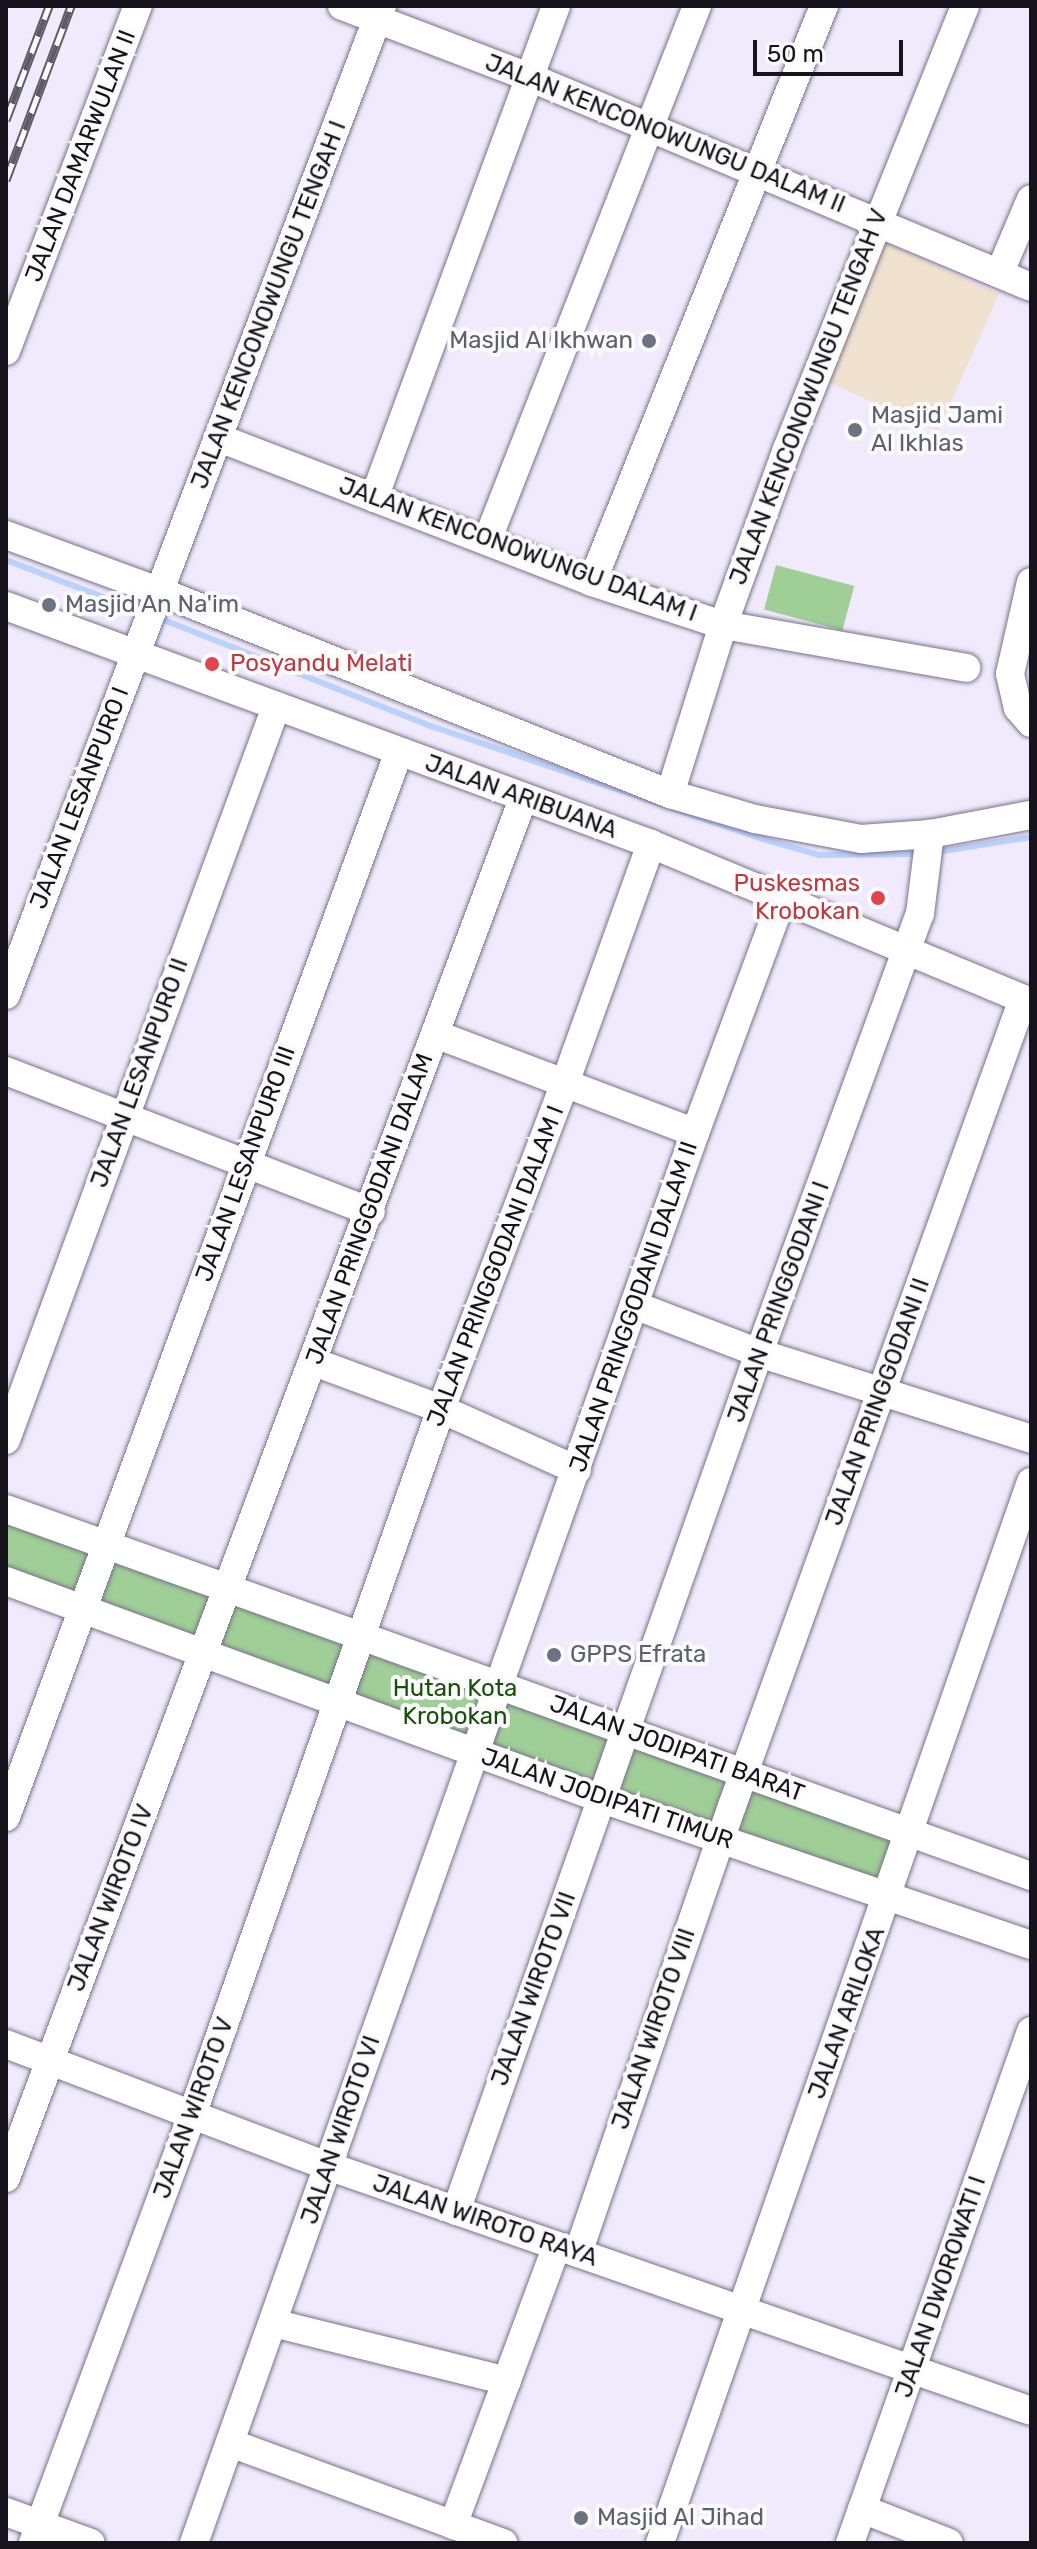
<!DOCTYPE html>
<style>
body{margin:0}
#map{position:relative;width:1037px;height:2549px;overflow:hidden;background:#f0eafc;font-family:Rubik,sans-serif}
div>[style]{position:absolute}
.education>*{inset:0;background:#f1e1cf;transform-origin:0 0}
.green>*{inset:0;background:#9fce96;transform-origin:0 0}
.stream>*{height:6px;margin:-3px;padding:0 3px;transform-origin:3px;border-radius:3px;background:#bad1fc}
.roads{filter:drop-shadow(0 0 2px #79718b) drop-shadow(0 0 2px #79718b)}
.minor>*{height:28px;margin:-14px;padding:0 14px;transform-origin:14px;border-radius:14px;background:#fff}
.rail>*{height:9px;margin-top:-4.5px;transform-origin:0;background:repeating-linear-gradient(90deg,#fbfbfb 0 18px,#5e5a67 0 36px);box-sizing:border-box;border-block:2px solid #5e5a67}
.dots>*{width:22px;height:22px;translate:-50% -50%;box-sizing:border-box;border:4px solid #fbfbfb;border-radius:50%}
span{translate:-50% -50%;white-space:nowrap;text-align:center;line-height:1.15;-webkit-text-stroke:8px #fbfbfb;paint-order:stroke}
.street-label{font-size:24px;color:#16131d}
.worship-label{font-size:24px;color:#5b616d}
.right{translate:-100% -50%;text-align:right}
.left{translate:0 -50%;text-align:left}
.health-label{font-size:24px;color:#be3a42}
.park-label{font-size:24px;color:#194f0c}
.frame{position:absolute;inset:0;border:8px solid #16131d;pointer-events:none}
.scale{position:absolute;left:753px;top:40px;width:150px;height:36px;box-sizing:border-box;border:4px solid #16131d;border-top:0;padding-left:10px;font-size:24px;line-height:28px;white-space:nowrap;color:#16131d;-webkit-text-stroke:6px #fbfbfb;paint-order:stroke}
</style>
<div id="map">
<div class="education">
<div style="left:882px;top:242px;width:128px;height:150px;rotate:24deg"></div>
</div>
<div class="green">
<div style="left:776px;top:565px;width:81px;height:46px;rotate:15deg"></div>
<div style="left:6px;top:1514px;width:954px;height:55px;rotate:20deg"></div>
</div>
<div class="stream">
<div style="left:6px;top:560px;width:149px;rotate:20.9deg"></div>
<div style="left:159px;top:618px;width:293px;rotate:21.7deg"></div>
<div style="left:431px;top:726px;width:348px;rotate:18.8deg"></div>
<div style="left:760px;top:838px;width:61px;rotate:16.1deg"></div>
<div style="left:819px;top:855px;width:99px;rotate:-0.6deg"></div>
<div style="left:937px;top:852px;width:95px;rotate:-9.1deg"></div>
</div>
<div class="roads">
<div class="minor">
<div style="left:342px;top:6px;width:200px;rotate:20.8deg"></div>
<div style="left:529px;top:77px;width:544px;rotate:22.7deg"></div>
<div style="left:1000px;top:272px;width:79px;rotate:-67deg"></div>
<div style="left:6px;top:351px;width:369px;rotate:-69.1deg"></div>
<div style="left:219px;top:438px;width:400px;rotate:21.1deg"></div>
<div style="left:592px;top:582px;width:138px;rotate:18.2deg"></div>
<div style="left:723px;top:625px;width:247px;rotate:10deg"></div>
<div style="left:374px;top:498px;width:525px;rotate:-69.7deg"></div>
<div style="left:6px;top:535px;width:165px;rotate:20.2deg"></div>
<div style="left:161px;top:592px;width:548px;rotate:21.65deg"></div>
<div style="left:670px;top:794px;width:89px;rotate:16.4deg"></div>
<div style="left:755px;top:819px;width:108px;rotate:10.7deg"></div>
<div style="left:861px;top:839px;width:69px;rotate:-4.1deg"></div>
<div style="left:930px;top:834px;width:103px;rotate:-10.7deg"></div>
<div style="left:487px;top:541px;width:575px;rotate:-68.57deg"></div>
<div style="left:592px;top:582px;width:621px;rotate:-68.06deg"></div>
<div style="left:1031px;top:582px;width:94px;rotate:102.9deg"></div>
<div style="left:1010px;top:674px;width:35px;rotate:77deg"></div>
<div style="left:1018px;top:708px;width:20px;rotate:49deg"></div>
<div style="left:6px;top:606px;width:688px;rotate:20.25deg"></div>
<div style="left:651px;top:844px;width:412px;rotate:22.6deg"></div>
<div style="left:670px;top:794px;width:177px;rotate:-72.6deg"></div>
<div style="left:723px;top:625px;width:187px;rotate:-70deg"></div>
<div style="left:787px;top:449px;width:477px;rotate:-68.1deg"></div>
<div style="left:6px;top:995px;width:1058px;rotate:-69.18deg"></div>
<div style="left:435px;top:1034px;width:278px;rotate:20.8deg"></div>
<div style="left:6px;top:1071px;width:391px;rotate:21.1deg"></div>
<div style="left:634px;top:1305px;width:134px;rotate:21deg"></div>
<div style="left:759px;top:1353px;width:285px;rotate:17.5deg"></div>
<div style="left:314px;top:1362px;width:135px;rotate:20.3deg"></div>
<div style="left:441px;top:1409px;width:149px;rotate:24.2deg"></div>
<div style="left:6px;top:1440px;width:781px;rotate:-69.78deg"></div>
<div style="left:6px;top:1509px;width:1089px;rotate:19.7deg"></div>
<div style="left:6px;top:1581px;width:635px;rotate:20.09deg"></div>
<div style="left:602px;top:1799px;width:453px;rotate:18.8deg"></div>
<div style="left:6px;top:1817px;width:1135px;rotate:-69.75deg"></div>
<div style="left:6px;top:2044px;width:344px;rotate:20.8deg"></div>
<div style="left:328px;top:2166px;width:744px;rotate:19.21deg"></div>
<div style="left:6px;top:2178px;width:1473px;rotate:-69.45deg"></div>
<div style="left:456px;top:2211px;width:910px;rotate:-70.55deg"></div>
<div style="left:759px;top:1353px;width:468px;rotate:-69.9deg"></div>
<div style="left:920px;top:914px;width:81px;rotate:-82.9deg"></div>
<div style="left:578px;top:2253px;width:473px;rotate:-71deg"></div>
<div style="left:732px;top:1806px;width:858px;rotate:-70.17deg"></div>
<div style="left:273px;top:2323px;width:241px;rotate:13.9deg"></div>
<div style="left:230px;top:2443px;width:291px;rotate:20.1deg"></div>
<div style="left:862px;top:2509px;width:93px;rotate:21.3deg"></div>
<div style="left:6px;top:2512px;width:90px;rotate:20deg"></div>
<div style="left:453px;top:2525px;width:298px;rotate:-69.6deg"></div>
<div style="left:33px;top:2543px;width:457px;rotate:-69.6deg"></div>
<div style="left:192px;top:2115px;width:749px;rotate:-70.57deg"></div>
<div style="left:441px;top:1409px;width:349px;rotate:-69.2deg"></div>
<div style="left:565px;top:1083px;width:254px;rotate:-70.2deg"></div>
<div style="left:194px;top:2543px;width:1496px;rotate:-70.44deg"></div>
<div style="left:695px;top:1133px;width:252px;rotate:-69.6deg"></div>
<div style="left:660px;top:2543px;width:1124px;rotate:-70.73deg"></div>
<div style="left:850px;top:2543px;width:543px;rotate:-70.53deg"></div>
</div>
</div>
<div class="rail">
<div style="left:6px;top:120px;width:122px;rotate:-69.3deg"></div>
<div style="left:6px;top:180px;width:186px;rotate:-69.5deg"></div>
</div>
<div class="dots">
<div style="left:649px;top:341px;background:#6b7280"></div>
<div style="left:855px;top:430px;background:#6b7280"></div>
<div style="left:49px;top:605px;background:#6b7280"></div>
<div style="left:212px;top:664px;background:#e0444e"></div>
<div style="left:878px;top:898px;background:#e0444e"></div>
<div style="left:554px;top:1655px;background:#6b7280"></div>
<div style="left:581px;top:2518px;background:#6b7280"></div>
</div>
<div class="street-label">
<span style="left:665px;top:134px;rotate:22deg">JALAN KENCONOWUNGU DALAM II</span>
<span style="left:81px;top:156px;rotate:-69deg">JALAN DAMARWULAN II</span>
<span style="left:269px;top:305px;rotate:-69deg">JALAN KENCONOWUNGU TENGAH I</span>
<span style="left:809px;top:397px;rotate:-69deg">JALAN KENCONOWUNGU TENGAH V</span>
<span style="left:518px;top:550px;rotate:20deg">JALAN KENCONOWUNGU DALAM I</span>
<span style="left:521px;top:797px;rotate:20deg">JALAN ARIBUANA</span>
<span style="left:80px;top:798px;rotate:-69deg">JALAN LESANPURO I</span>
<span style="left:140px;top:1073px;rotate:-70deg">JALAN LESANPURO II</span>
<span style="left:246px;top:1164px;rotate:-70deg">JALAN LESANPURO III</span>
<span style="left:370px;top:1209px;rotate:-70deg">JALAN PRINGGODANI DALAM</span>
<span style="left:496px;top:1266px;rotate:-69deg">JALAN PRINGGODANI DALAM I</span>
<span style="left:779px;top:1302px;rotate:-70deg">JALAN PRINGGODANI I</span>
<span style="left:634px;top:1307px;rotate:-71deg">JALAN PRINGGODANI DALAM II</span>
<span style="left:878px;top:1402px;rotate:-70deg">JALAN PRINGGODANI II</span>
<span style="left:677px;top:1749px;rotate:20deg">JALAN JODIPATI BARAT</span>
<span style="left:607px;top:1799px;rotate:19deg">JALAN JODIPATI TIMUR</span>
<span style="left:111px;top:1898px;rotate:-69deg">JALAN WIROTO IV</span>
<span style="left:534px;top:1989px;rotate:-70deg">JALAN WIROTO VII</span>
<span style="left:847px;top:2013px;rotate:-70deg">JALAN ARILOKA</span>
<span style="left:654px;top:2029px;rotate:-71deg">JALAN WIROTO VIII</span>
<span style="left:194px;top:2108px;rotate:-70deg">JALAN WIROTO V</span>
<span style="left:341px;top:2130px;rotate:-71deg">JALAN WIROTO VI</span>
<span style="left:485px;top:2221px;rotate:19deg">JALAN WIROTO RAYA</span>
<span style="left:941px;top:2287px;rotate:-71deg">JALAN DWOROWATI I</span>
</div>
<div class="worship-label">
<span class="right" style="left:633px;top:341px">Masjid Al Ikhwan</span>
<span class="left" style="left:871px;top:430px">Masjid Jami<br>Al Ikhlas</span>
<span class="left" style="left:65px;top:605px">Masjid An Na'im</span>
<span class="left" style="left:570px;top:1655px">GPPS Efrata</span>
<span class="left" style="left:597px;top:2518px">Masjid Al Jihad</span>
</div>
<div class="health-label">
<span class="left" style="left:230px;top:664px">Posyandu Melati</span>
<span class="right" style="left:860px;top:898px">Puskesmas<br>Krobokan</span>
</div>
<div class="park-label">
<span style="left:455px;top:1703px">Hutan Kota<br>Krobokan</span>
</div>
<div class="frame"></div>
<div class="scale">50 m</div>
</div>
